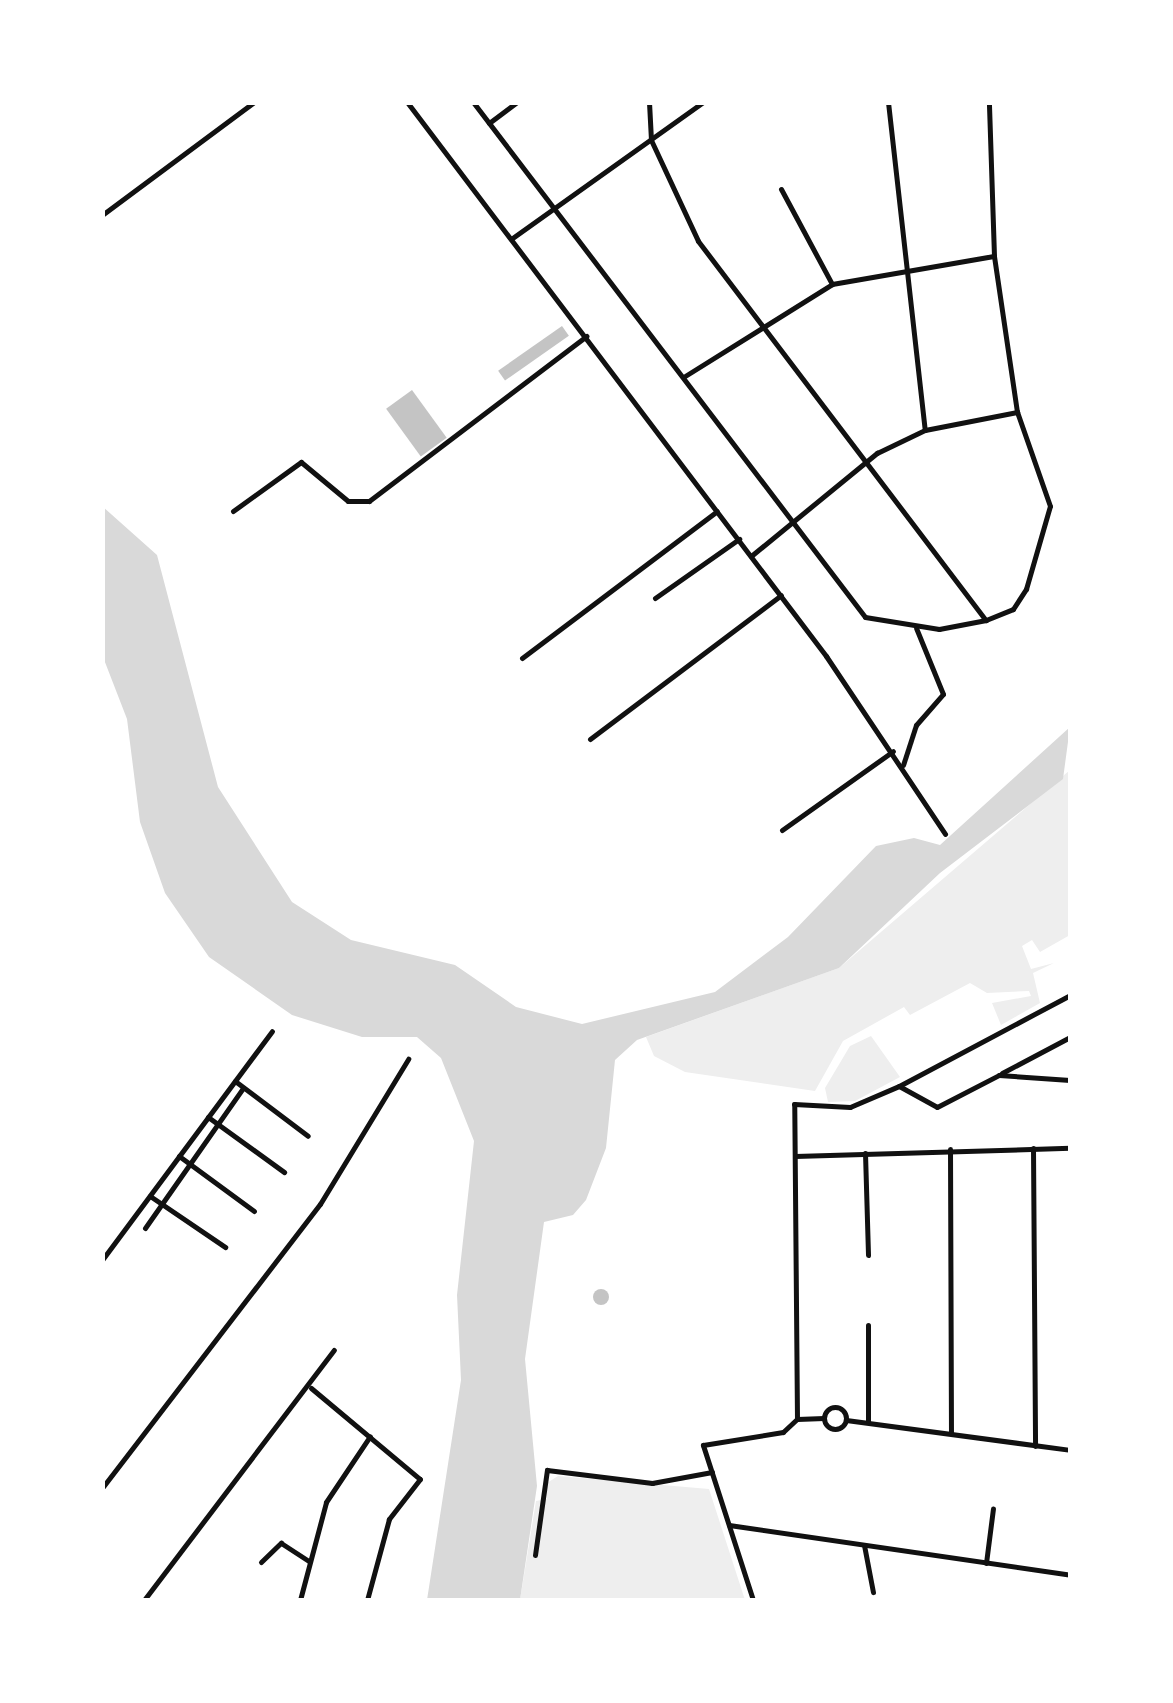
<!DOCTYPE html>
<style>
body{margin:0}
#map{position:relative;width:1173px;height:1703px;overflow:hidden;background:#fff;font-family:"Alegreya Sans",sans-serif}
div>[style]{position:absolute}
.green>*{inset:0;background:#eee}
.water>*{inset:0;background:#d9d9d9}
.building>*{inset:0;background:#c4c4c4;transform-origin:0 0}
.round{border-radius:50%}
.minor>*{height:5px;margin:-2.5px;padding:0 2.5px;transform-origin:2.5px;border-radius:2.5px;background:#111}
.minor>.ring{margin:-2.5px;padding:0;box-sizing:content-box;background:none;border:5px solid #111;border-radius:50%}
span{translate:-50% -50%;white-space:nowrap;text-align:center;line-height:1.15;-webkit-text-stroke:8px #fff;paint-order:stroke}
.frame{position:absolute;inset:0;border:105px solid #fff;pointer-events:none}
</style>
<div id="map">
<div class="green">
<div style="clip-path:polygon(1070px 770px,1070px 935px,1040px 952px,1032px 940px,1022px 946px,1031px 969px,1054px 963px,1033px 973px,1040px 1003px,1001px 1025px,992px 1003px,1031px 996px,1029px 991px,987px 993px,970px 983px,910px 1015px,904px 1007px,843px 1041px,815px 1091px,685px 1072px,654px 1056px,646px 1037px,839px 968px)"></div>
<div style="clip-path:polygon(871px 1036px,900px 1077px,855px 1101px,828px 1102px,825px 1088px,850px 1046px)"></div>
<div style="clip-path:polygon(558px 1476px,709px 1489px,745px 1600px,520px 1600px,536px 1501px,547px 1499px,547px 1483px)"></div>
</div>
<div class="water">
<div style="clip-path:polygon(102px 506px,157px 555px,218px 787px,292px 902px,351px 940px,455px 965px,516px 1007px,582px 1024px,715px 992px,788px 937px,876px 846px,914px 838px,940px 845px,1070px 727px,1063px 779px,940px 873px,839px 968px,637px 1040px,615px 1060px,606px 1148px,586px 1200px,573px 1215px,544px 1222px,525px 1359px,537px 1486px,520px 1600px,427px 1600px,461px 1380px,457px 1295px,474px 1141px,441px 1058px,417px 1037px,362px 1037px,292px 1015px,209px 957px,165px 893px,140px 822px,127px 719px,103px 657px)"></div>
</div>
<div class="building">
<div style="left:562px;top:326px;width:12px;height:78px;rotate:55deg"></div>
<div style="left:412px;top:390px;width:59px;height:32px;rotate:54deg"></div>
<div class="round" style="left:593px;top:1289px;width:16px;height:16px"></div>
</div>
<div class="minor">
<div style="left:407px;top:102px;width:695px;rotate:52.9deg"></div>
<div style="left:826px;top:656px;width:214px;rotate:56.2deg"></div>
<div style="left:473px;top:102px;width:647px;rotate:52.72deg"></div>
<div style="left:865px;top:617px;width:75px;rotate:9.2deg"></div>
<div style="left:939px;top:629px;width:48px;rotate:-10.8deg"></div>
<div style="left:649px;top:102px;width:38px;rotate:87deg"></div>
<div style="left:651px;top:140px;width:111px;rotate:65deg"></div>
<div style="left:698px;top:241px;width:476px;rotate:52.8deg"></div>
<div style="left:986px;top:620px;width:29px;rotate:-22deg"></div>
<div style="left:1013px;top:609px;width:24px;rotate:-57deg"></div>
<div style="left:1026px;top:589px;width:86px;rotate:-73.9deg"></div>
<div style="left:1050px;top:506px;width:100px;rotate:-109.3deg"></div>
<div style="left:1017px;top:412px;width:158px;rotate:-98.4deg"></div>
<div style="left:994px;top:256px;width:154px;rotate:-91.9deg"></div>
<div style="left:888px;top:102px;width:330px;rotate:83.6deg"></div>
<div style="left:489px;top:123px;width:35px;rotate:-37deg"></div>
<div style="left:781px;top:189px;width:108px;rotate:61.8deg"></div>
<div style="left:102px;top:215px;width:189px;rotate:-36.6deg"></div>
<div style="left:511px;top:239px;width:236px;rotate:-35.5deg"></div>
<div style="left:685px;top:376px;width:173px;rotate:-32deg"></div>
<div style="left:832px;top:284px;width:164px;rotate:-9.8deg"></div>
<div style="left:233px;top:511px;width:84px;rotate:-35.8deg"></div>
<div style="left:301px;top:462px;width:61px;rotate:39.7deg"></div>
<div style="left:348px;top:501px;width:21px"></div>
<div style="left:369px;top:501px;width:273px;rotate:-37.2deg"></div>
<div style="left:751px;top:556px;width:163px;rotate:-39.3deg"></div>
<div style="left:877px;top:453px;width:53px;rotate:-25.6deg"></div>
<div style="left:925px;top:430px;width:94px;rotate:-11.1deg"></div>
<div style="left:655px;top:598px;width:103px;rotate:-35.1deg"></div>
<div style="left:522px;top:658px;width:244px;rotate:-37deg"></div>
<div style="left:590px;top:739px;width:239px;rotate:-37deg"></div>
<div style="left:903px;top:765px;width:42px;rotate:-72deg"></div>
<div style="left:916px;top:725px;width:41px;rotate:-48.9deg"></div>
<div style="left:943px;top:694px;width:71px;rotate:-112.2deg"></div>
<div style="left:782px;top:830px;width:136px;rotate:-35.4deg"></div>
<div style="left:1002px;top:1073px;width:77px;rotate:-27.9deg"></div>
<div style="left:235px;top:1081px;width:91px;rotate:37deg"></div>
<div style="left:899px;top:1086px;width:194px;rotate:-28deg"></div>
<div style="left:208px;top:1117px;width:94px;rotate:35.9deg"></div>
<div style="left:1033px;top:1148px;width:298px;rotate:89.6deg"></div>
<div style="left:950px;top:1149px;width:284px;rotate:89.8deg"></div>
<div style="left:865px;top:1153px;width:102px;rotate:88.3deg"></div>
<div style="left:179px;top:1156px;width:93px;rotate:36.3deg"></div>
<div style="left:795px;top:1156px;width:275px;rotate:-1.7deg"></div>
<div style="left:150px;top:1196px;width:91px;rotate:34.2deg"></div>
<div style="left:145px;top:1228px;width:171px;rotate:-55deg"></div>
<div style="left:102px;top:1260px;width:285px;rotate:-53.4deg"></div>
<div style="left:311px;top:1388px;width:142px;rotate:39.9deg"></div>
<div style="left:420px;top:1479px;width:51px;rotate:127.8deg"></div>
<div style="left:389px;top:1519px;width:84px;rotate:105.2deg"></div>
<div class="ring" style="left:824px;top:1407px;width:17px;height:17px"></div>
<div style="left:797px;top:1419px;width:27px;rotate:-2deg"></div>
<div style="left:846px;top:1420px;width:226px;rotate:7.6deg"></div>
<div style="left:868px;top:1421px;width:96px;rotate:-90deg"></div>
<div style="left:102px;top:1488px;width:358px;rotate:-52.5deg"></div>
<div style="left:320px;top:1204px;width:170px;rotate:-58.7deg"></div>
<div style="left:729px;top:1525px;width:345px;rotate:8.3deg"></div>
<div style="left:864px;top:1545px;width:48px;rotate:79.2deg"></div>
<div style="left:535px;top:1555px;width:86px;rotate:-82deg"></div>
<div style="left:547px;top:1470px;width:106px;rotate:7.1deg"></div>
<div style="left:652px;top:1483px;width:61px;rotate:-10.4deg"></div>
<div style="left:261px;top:1562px;width:28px;rotate:-44deg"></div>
<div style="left:281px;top:1543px;width:33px;rotate:33deg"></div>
<div style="left:986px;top:1563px;width:55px;rotate:-82.7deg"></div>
<div style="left:144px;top:1600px;width:314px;rotate:-52.8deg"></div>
<div style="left:300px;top:1600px;width:101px;rotate:-75.1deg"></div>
<div style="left:326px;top:1502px;width:79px;rotate:-56.3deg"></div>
<div style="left:753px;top:1600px;width:163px;rotate:-107.9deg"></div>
<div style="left:703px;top:1445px;width:81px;rotate:-9.2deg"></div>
<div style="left:783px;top:1432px;width:19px;rotate:-43deg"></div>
<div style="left:797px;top:1419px;width:315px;rotate:-90.5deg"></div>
<div style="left:794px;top:1104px;width:56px;rotate:3.1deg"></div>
<div style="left:850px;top:1107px;width:53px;rotate:-23.2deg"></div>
<div style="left:899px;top:1086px;width:43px;rotate:28.9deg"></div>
<div style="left:937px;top:1107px;width:70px;rotate:-27.3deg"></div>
<div style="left:999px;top:1075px;width:71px;rotate:4deg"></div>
</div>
<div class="frame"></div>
</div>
